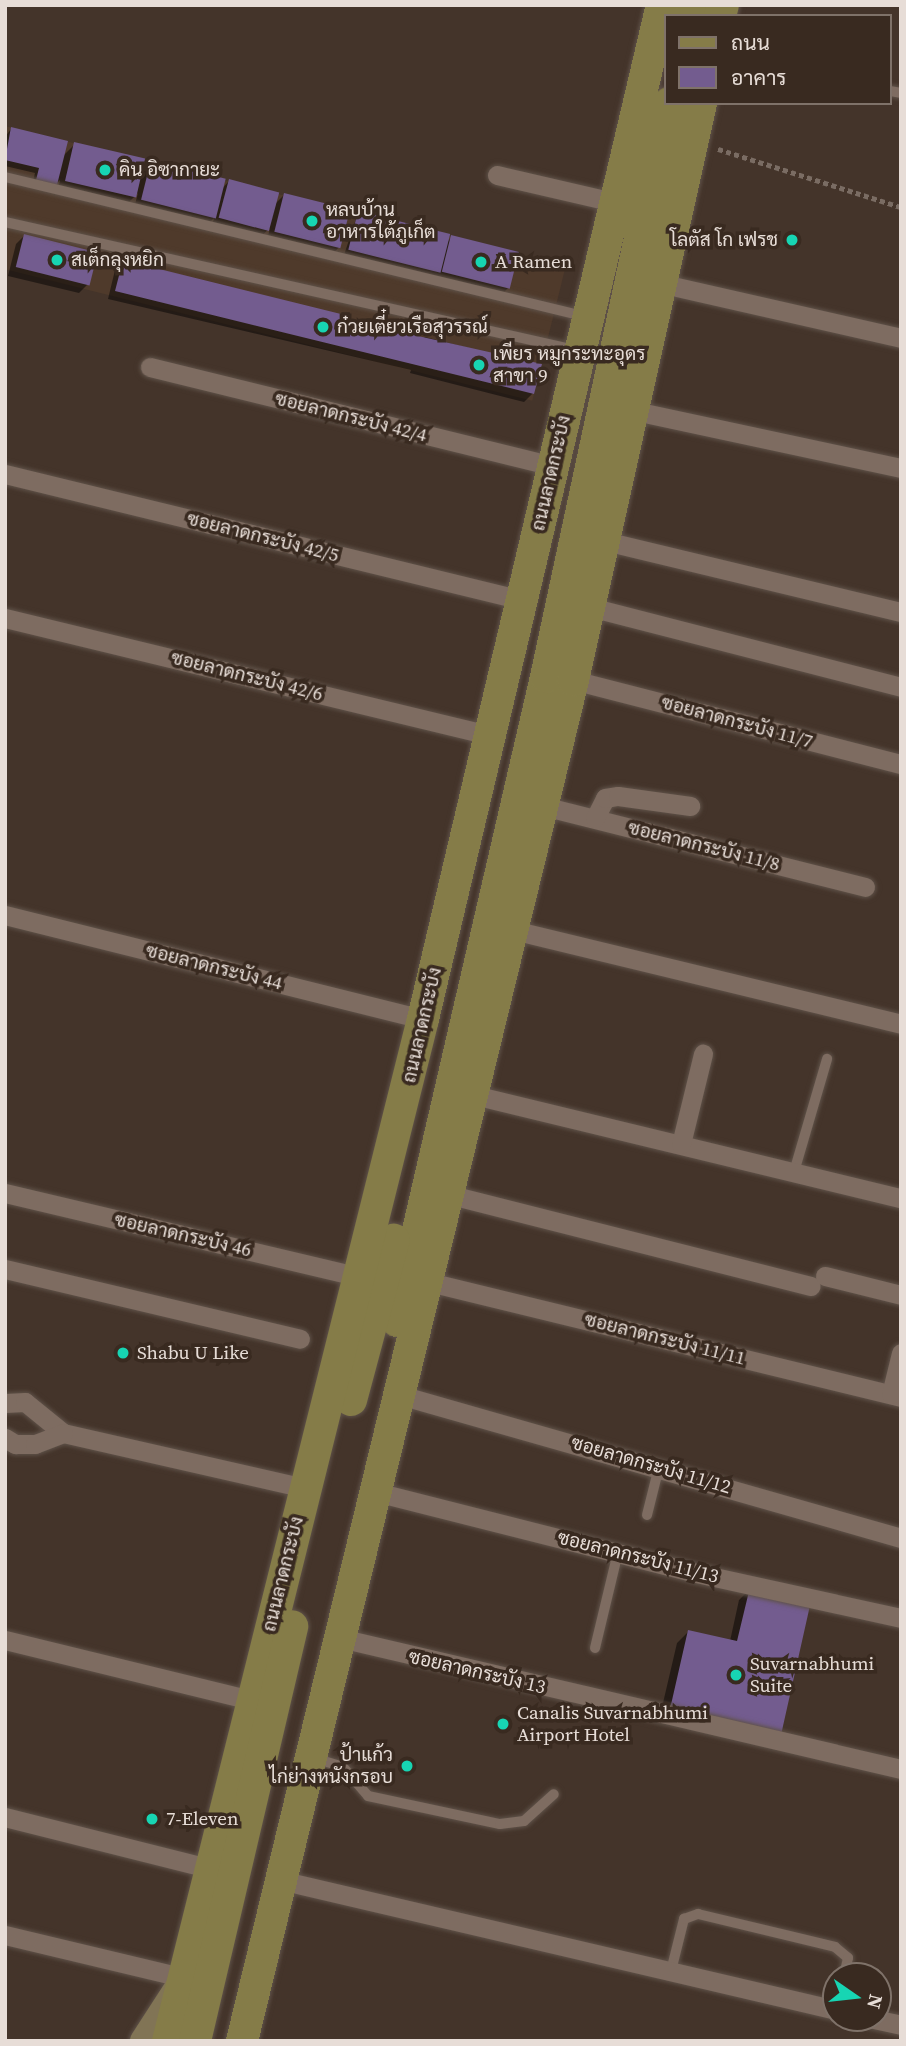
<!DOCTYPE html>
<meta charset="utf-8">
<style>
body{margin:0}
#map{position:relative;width:906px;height:2046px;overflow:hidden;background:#44342a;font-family:"Source Serif 4",Sarabun,serif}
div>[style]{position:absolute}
.built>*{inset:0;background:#4f3a2b;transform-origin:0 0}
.shadow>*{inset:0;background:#0007}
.building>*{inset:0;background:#735c8f;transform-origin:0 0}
.path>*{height:4.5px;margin-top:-2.25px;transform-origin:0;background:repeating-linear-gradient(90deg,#7a6c63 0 5px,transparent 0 8.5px)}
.roads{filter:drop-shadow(0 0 2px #5f5249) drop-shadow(0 0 2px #5f5249)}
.lane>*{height:10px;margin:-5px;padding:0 5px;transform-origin:5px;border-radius:5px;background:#7e6c61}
.street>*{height:19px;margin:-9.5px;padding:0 9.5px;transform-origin:9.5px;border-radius:9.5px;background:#7e6c61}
.secondary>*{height:28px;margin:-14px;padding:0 14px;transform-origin:14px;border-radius:14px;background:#817455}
.primary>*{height:32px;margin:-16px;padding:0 16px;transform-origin:16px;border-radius:16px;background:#857c48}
.dots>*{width:19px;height:19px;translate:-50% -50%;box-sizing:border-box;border:4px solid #392a20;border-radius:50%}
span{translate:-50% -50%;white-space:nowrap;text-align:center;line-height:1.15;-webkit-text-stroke:7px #392a20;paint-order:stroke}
.poi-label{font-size:19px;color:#e7ddd7}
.left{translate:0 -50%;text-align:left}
.right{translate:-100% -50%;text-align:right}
.street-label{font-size:19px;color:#e7ddd7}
.frame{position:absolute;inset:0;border:7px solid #e7ddd7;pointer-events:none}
.legend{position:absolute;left:664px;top:14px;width:228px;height:91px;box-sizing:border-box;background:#392a20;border:2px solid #7f7269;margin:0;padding:9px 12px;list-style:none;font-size:21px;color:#e7ddd7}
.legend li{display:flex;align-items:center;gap:14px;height:35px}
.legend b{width:35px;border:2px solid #7f7269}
.north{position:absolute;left:822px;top:1962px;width:70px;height:70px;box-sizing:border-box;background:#392a20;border:2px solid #7f7269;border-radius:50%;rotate:104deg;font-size:19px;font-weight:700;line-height:28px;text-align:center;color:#e7ddd7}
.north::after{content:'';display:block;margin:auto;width:24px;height:32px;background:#17d5b3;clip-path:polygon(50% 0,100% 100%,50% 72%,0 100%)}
</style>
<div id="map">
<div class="built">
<div style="left:5px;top:126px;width:578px;height:139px;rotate:14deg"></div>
</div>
<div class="shadow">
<div style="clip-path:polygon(11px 129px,62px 157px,75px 144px,139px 175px,152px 162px,221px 190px,229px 181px,274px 205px,284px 195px,339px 247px,331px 256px,267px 240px,270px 228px,259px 238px,212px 226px,214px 218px,206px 226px,134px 208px,138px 193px,126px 205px,58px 189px,60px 180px,50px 190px,32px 185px,35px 173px,5px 166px,5px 137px)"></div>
<div style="clip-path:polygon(358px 213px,446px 243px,452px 237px,508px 288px,500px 296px,344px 255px)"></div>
<div style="clip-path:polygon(24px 236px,88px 284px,79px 293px,8px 276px,16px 244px)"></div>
<div style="clip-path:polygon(124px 262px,421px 340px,425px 337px,540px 366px,533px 393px,524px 402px,410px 373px,411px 370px,108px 299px,115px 270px)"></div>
<div style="clip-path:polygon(750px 1589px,809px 1602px,659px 1720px,677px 1643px,688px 1632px,730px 1641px,739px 1600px)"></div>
</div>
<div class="building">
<div style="clip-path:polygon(11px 127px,68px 141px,57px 185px,36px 180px,39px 168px,5px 160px)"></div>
<div style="left:74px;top:142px;width:73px;height:40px;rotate:13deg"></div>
<div style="left:151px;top:160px;width:77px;height:41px;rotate:14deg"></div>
<div style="left:229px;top:179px;width:52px;height:40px;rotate:15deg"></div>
<div style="left:284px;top:193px;width:68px;height:40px;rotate:14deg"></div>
<div style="left:358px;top:211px;width:95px;height:40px;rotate:14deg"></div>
<div style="left:24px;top:234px;width:76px;height:34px;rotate:14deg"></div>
<div style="left:451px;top:235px;width:70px;height:38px;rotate:14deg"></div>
<div style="clip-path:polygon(123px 260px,349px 316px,347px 320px,542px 364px,534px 394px,115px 291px)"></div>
<div style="clip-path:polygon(750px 1587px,811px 1601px,781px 1735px,670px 1709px,688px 1630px,737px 1641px)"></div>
</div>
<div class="path">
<div style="left:718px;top:149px;width:192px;rotate:17.6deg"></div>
</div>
<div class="roads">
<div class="lane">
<div style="left:890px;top:91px;width:11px;rotate:10deg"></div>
<div style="left:5px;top:177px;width:594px;rotate:13.52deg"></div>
<div style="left:5px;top:222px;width:584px;rotate:12.66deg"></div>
<div style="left:794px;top:1172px;width:118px;rotate:-73.7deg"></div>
<div style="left:647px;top:1515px;width:49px;rotate:-76deg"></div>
<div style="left:595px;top:1648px;width:99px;rotate:-76.5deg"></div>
<div style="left:314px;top:1758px;width:30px;rotate:17deg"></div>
<div style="left:343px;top:1767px;width:38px;rotate:49deg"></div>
<div style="left:368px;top:1796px;width:135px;rotate:12deg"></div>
<div style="left:500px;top:1824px;width:24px;rotate:-7deg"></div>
<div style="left:524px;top:1821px;width:40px;rotate:-42deg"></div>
<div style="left:671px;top:1971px;width:54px;rotate:-76deg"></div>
<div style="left:684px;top:1919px;width:15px;rotate:-20deg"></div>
<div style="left:698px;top:1914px;width:141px;rotate:13.5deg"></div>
<div style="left:835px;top:1947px;width:17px;rotate:40deg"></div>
<div style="left:848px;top:1958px;width:18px;rotate:103deg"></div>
</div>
<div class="street">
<div style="left:497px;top:175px;width:124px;rotate:13deg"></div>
<div style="left:664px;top:284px;width:243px;rotate:12.8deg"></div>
<div style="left:150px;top:367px;width:414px;rotate:13.8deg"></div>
<div style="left:635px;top:411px;width:272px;rotate:12.1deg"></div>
<div style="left:5px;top:474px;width:532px;rotate:13.7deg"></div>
<div style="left:605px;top:541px;width:304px;rotate:13.5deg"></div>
<div style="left:590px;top:607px;width:321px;rotate:14.4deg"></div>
<div style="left:5px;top:618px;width:498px;rotate:13.6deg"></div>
<div style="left:573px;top:680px;width:339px;rotate:14.4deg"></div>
<div style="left:543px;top:806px;width:332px;rotate:14.1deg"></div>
<div style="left:595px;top:818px;width:22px;rotate:-63deg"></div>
<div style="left:605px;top:798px;width:13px;rotate:-9deg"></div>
<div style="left:618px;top:796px;width:73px;rotate:7.9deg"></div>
<div style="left:5px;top:915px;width:431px;rotate:14deg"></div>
<div style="left:513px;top:930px;width:399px;rotate:13.6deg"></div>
<div style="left:474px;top:1095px;width:439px;rotate:13.6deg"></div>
<div style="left:681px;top:1144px;width:93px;rotate:-76.3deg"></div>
<div style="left:5px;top:1193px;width:365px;rotate:13.3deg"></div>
<div style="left:451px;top:1195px;width:371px;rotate:14.2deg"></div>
<div style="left:5px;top:1269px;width:303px;rotate:13.3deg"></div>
<div style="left:825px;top:1276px;width:78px;rotate:14deg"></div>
<div style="left:429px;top:1282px;width:486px;rotate:13.7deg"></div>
<div style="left:891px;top:1394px;width:42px;rotate:-76.3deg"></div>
<div style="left:400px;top:1395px;width:521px;rotate:15.93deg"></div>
<div style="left:5px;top:1403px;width:20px;rotate:-3deg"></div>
<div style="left:25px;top:1402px;width:49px;rotate:39.2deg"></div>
<div style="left:63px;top:1433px;width:248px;rotate:12.8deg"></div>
<div style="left:5px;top:1438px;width:12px;rotate:31deg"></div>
<div style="left:15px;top:1444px;width:20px"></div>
<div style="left:35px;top:1444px;width:30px;rotate:-21deg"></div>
<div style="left:376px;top:1492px;width:330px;rotate:14.2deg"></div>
<div style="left:696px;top:1573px;width:210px;rotate:12.4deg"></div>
<div style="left:340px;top:1638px;width:576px;rotate:13.14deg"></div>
<div style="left:5px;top:1640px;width:253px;rotate:13.7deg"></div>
<div style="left:5px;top:1817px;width:209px;rotate:14.1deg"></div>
<div style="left:280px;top:1880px;width:571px;rotate:13.16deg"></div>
<div style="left:5px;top:1935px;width:181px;rotate:13.4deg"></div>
<div style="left:869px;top:2018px;width:33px;rotate:12deg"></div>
</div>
<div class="secondary">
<div style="left:144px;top:2041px;width:61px;rotate:-57.1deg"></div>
</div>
<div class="primary">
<div style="left:690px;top:16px;width:11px;rotate:-80deg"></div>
<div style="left:720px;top:16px;width:11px;rotate:-75deg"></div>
<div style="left:397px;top:1321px;width:661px;rotate:-76.97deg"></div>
<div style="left:546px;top:677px;width:587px;rotate:-77.91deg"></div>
<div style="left:351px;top:1400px;width:166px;rotate:-75deg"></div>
<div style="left:168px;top:2041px;width:1053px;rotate:-75.99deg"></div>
<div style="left:423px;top:1019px;width:1042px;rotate:-76.74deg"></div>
<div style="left:195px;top:2041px;width:426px;rotate:-76.8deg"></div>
<div style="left:242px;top:2041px;width:1401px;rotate:-76.33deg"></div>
<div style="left:573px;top:680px;width:591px;rotate:-77.49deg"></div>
</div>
</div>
<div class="dots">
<div style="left:105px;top:170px;background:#17d5b3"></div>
<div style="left:312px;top:221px;background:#17d5b3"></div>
<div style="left:792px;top:240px;background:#17d5b3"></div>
<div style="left:57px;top:260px;background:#17d5b3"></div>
<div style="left:481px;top:262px;background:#17d5b3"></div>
<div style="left:323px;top:327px;background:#17d5b3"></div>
<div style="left:479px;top:365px;background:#17d5b3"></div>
<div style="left:123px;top:1353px;background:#17d5b3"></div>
<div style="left:736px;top:1675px;background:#17d5b3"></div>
<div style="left:503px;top:1724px;background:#17d5b3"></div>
<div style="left:407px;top:1766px;background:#17d5b3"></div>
<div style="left:152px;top:1819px;background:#17d5b3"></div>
</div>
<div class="poi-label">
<span class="left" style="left:119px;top:170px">คิน อิซากายะ</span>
<span class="left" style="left:326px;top:221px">หลบบ้าน<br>อาหารใต้ภูเก็ต</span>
<span class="right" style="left:778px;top:240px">โลตัส โก เฟรช</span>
<span class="left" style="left:71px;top:260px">สเต็กลุงหยิก</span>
<span class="left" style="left:495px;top:262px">A Ramen</span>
<span class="left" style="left:337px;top:327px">ก๋วยเตี๋ยวเรือสุวรรณ์</span>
<span class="left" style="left:493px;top:365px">เพียร หมูกระทะอุดร<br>สาขา 9</span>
<span class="left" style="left:137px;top:1353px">Shabu U Like</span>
<span class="left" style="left:750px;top:1675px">Suvarnabhumi<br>Suite</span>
<span class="left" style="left:517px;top:1724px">Canalis Suvarnabhumi<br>Airport Hotel</span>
<span class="right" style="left:393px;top:1766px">ป้าแก้ว<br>ไก่ย่างหนังกรอบ</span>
<span class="left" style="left:166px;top:1819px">7-Eleven</span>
</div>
<div class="street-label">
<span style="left:351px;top:417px;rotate:14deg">ซอยลาดกระบัง 42/4</span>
<span style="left:551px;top:473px;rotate:-77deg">ถนนลาดกระบัง</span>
<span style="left:263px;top:537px;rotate:14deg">ซอยลาดกระบัง 42/5</span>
<span style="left:247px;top:676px;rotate:14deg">ซอยลาดกระบัง 42/6</span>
<span style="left:737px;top:722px;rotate:15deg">ซอยลาดกระบัง 11/7</span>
<span style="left:704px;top:846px;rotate:14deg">ซอยลาดกระบัง 11/8</span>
<span style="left:214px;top:967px;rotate:14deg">ซอยลาดกระบัง 44</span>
<span style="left:422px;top:1025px;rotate:-77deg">ถนนลาดกระบัง</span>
<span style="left:183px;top:1235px;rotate:13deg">ซอยลาดกระบัง 46</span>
<span style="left:665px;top:1339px;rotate:14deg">ซอยลาดกระบัง 11/11</span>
<span style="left:651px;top:1465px;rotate:16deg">ซอยลาดกระบัง 11/12</span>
<span style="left:638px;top:1557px;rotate:14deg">ซอยลาดกระบัง 11/13</span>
<span style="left:283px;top:1574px;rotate:-76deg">ถนนลาดกระบัง</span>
<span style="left:477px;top:1672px;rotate:13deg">ซอยลาดกระบัง 13</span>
</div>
<div class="frame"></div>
<ul class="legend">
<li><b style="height:9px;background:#857c48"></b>ถนน</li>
<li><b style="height:19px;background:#735c8f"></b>อาคาร</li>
</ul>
<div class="north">N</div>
</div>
